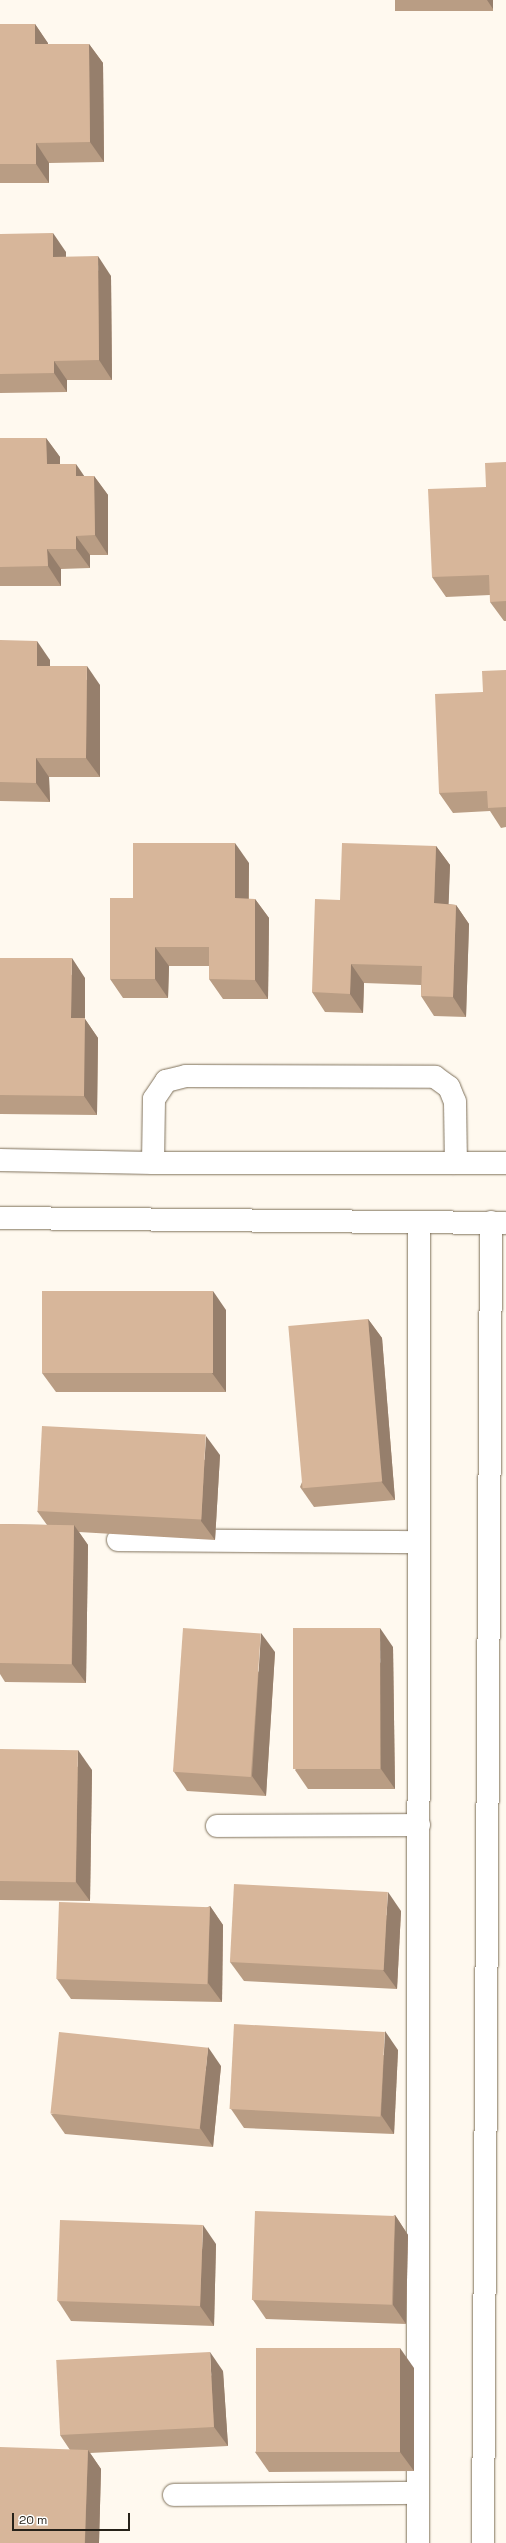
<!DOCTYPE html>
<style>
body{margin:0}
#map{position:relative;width:506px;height:2543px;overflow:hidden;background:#fff9ef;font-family:"Space Grotesk",sans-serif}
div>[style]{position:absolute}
.roads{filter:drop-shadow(0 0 1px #7f715b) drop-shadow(0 0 1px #7f715b)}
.minor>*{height:22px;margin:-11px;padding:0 11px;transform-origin:11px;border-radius:11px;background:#fff}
.wall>*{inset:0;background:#b99d84;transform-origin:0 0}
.shaded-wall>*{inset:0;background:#967f6c}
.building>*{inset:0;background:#d7b69a;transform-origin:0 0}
span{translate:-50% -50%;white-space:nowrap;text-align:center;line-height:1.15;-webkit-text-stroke:3px #fff;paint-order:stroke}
.scale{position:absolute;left:12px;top:2513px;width:118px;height:18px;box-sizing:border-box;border:2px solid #272219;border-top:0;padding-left:5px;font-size:12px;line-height:14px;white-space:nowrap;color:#272219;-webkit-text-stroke:3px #fff;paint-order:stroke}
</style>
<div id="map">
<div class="roads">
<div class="minor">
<div style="left:0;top:1160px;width:153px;rotate:1.1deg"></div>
<div style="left:153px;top:1163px;width:353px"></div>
<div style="left:153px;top:1163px;width:64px;rotate:-89.1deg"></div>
<div style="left:154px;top:1099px;width:22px;rotate:-56deg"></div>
<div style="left:166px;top:1081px;width:21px;rotate:-14deg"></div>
<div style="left:186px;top:1076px;width:249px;rotate:0.2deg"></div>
<div style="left:435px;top:1077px;width:17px;rotate:36deg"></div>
<div style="left:449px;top:1087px;width:16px;rotate:68deg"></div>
<div style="left:455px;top:1102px;width:61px;rotate:89.1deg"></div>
<div style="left:0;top:1218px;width:505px;rotate:0.57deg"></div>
<div style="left:118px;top:1540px;width:301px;rotate:0.4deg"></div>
<div style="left:217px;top:1826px;width:202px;rotate:-0.3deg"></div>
<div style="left:174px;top:2495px;width:244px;rotate:-0.5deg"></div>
<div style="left:418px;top:2543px;width:1321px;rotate:-89.96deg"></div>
<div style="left:483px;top:2543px;width:1321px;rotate:-89.65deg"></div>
</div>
</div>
<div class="wall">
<div style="left:395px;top:0;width:98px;height:11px"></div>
<div style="clip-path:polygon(0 24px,35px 24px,48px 44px,89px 44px,103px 63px,104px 162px,49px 163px,49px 183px,0 183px)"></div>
<div style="clip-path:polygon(0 234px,66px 252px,66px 257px,111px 276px,112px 380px,67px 380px,67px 392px,0 393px)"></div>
<div style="clip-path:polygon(0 438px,46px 438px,60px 457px,60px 464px,84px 476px,94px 476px,108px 495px,108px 555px,90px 555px,90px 568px,61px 569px,61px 586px,0 586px)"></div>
<div style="clip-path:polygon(506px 462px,506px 621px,504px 621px,490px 602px,490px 595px,446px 597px,432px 577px)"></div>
<div style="clip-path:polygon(0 640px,50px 660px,50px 666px,100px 685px,100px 777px,49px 777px,50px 802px,0 801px)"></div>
<div style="clip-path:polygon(506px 670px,506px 827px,501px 828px,490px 811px,453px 813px,439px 793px)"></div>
<div style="clip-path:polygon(436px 846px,450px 865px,448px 904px,456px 905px,469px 924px,466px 1017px,434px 1016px,421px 996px,421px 985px,364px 983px,363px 1013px,325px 1012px,312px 992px,340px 900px)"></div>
<div style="clip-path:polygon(249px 863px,249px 899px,255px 899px,269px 918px,268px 999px,223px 999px,209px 979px,209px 966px,169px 966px,168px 998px,123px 998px,110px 979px,133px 898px)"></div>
<div style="clip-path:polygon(0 958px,85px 978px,85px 1019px,98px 1038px,97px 1115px,0 1114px)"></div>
<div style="clip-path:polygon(226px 1310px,226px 1392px,56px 1392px,42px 1373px)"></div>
<div style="clip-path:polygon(368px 1319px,382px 1338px,395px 1500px,314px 1507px,300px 1487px)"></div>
<div style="clip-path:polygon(220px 1455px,215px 1540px,79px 1532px,88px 1545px,86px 1683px,5px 1682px,0 1674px,0 1524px,47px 1525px,37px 1511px)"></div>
<div style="clip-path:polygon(393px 1647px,395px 1789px,308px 1789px,295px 1770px)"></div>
<div style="clip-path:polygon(275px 1652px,266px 1796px,187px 1791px,174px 1772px)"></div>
<div style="clip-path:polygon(0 1749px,92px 1770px,90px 1901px,0 1900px)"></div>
<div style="clip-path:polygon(210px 1906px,223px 1925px,222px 2002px,71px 1999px,57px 1979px)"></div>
<div style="clip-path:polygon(401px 1911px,397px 1989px,244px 1981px,230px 1962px)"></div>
<div style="clip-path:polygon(398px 2050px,394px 2134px,244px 2128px,231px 2109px)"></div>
<div style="clip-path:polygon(221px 2066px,213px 2147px,65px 2134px,51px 2114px)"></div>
<div style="clip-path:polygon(395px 2215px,408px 2235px,406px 2324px,266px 2319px,253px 2300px)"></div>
<div style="clip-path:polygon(216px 2244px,214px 2326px,71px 2321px,58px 2301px)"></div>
<div style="clip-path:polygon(414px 2368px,414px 2471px,269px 2472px,255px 2452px)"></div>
<div style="clip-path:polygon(223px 2371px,228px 2446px,90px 2453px,101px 2469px,99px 2543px,0 2543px,70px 2450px,60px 2435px)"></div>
</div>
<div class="shaded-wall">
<div style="clip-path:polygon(487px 0,493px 0,493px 9px)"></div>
<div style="clip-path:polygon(35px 24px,48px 43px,48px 63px,35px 44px)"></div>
<div style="clip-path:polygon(89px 44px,103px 63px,104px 162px,90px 142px)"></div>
<div style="clip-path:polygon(36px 143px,49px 163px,49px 183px,36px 164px)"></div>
<div style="clip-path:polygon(53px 233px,66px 252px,66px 276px,53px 257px)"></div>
<div style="clip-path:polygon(98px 256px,111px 276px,112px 380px,99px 360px)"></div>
<div style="clip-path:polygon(54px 361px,67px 380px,67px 392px,54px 373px)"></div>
<div style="clip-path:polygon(46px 438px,60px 457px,60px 483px,47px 464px)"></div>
<div style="clip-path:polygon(76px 464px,89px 483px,76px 476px)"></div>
<div style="clip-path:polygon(94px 476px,108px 495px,108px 555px,95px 535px)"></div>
<div style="clip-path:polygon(76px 536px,90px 555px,90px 568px,76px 549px)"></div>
<div style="clip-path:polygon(47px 549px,61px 569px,61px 586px,48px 566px)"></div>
<div style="clip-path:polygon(37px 641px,50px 660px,50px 685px,37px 666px)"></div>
<div style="clip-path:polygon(87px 666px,100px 685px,100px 777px,86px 758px)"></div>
<div style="clip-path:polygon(36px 758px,49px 777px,50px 802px,36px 783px)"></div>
<div style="clip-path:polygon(235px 843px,249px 863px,248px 918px,235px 898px)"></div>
<div style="clip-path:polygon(436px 846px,450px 865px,448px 923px,434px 903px)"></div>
<div style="clip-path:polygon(255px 899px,269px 918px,268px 999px,255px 980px)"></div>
<div style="clip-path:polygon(456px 905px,469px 924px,466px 1017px,453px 997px)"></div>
<div style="clip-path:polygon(155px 947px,169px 966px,168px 998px,155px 979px)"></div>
<div style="clip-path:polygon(72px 958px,85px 978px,85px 1019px,98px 1038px,97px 1115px,84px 1096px,71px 1018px)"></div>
<div style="clip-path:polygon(351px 964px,364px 983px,363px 1013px,350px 994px)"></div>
<div style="clip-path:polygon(213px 1291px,226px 1310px,226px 1392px,212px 1373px)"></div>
<div style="clip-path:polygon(368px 1319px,382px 1338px,395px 1500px,381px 1481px)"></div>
<div style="clip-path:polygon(206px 1436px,220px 1455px,215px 1540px,201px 1521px)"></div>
<div style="clip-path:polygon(74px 1525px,88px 1545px,86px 1683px,72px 1664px)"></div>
<div style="clip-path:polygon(380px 1628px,393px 1647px,395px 1789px,381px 1769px)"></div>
<div style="clip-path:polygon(261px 1633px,275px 1652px,266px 1796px,252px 1776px)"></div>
<div style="clip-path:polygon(78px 1750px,92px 1770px,90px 1901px,76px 1882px)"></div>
<div style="clip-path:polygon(388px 1892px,401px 1911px,397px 1989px,383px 1970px)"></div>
<div style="clip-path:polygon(210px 1906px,223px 1925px,222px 2002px,208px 1983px)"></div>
<div style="clip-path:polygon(385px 2031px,398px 2050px,394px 2134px,381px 2115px)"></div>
<div style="clip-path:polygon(208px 2047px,221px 2066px,213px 2147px,200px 2128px)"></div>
<div style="clip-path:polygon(395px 2215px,408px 2235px,406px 2324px,393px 2305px)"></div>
<div style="clip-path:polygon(203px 2225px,216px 2244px,214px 2326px,200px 2306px)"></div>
<div style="clip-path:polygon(400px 2348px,414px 2368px,414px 2471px,400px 2452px)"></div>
<div style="clip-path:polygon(210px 2352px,223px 2371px,228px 2446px,214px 2427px)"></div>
<div style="clip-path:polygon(88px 2450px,101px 2469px,99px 2543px,85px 2543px)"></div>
</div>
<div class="building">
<div style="clip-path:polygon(0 24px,35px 24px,35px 44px,89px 44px,90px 142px,36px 143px,36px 164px,0 164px)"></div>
<div style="clip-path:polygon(53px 233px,53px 257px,98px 256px,99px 360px,54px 361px,54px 373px,0 374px,0 234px)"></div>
<div style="clip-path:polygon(0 438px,46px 438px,47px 464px,76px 464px,76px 476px,94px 476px,95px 535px,76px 536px,76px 549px,47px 549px,48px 566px,0 567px)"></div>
<div style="clip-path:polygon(506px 462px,506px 601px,490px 602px,489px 575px,432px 577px,428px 489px,486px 487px,485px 463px)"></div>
<div style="clip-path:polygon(0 640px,37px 641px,37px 666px,87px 666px,86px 758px,36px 758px,36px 783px,0 782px)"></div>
<div style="clip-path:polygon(506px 670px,506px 807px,488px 808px,487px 791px,439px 793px,435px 694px,483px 692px,482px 671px)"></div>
<div style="clip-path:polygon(133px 843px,235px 843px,235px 898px,255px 899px,255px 980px,209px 979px,209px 947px,155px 947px,155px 979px,110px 979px,110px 898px,133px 898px)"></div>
<div style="clip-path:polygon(342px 843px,436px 846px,434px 903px,456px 905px,453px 997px,421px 996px,422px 966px,351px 964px,350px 994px,312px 992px,315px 899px,340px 900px)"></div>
<div style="clip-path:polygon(0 958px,72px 958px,71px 1018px,85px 1018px,84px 1096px,0 1095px)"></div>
<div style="left:42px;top:1291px;width:171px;height:82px"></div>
<div style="left:368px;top:1319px;width:163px;height:80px;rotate:85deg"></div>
<div style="left:42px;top:1426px;width:164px;height:85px;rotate:3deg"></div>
<div style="left:0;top:1524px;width:74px;height:139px;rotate:1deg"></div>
<div style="left:183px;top:1628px;width:78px;height:144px;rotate:4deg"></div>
<div style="left:380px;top:1628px;width:141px;height:87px;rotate:90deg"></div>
<div style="left:0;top:1749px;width:78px;height:132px;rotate:1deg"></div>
<div style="left:234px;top:1884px;width:154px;height:78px;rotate:3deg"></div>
<div style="left:59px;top:1902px;width:151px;height:77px;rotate:2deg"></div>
<div style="left:234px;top:2024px;width:151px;height:85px;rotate:3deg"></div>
<div style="left:59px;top:2032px;width:150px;height:82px;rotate:6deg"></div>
<div style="left:255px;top:2211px;width:140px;height:89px;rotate:2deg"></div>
<div style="left:60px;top:2220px;width:143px;height:81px;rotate:2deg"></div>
<div style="left:256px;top:2348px;width:144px;height:104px"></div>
<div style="left:210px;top:2352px;width:75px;height:154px;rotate:87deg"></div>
<div style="left:0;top:2447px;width:88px;height:96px;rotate:2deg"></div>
</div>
<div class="scale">20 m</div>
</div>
